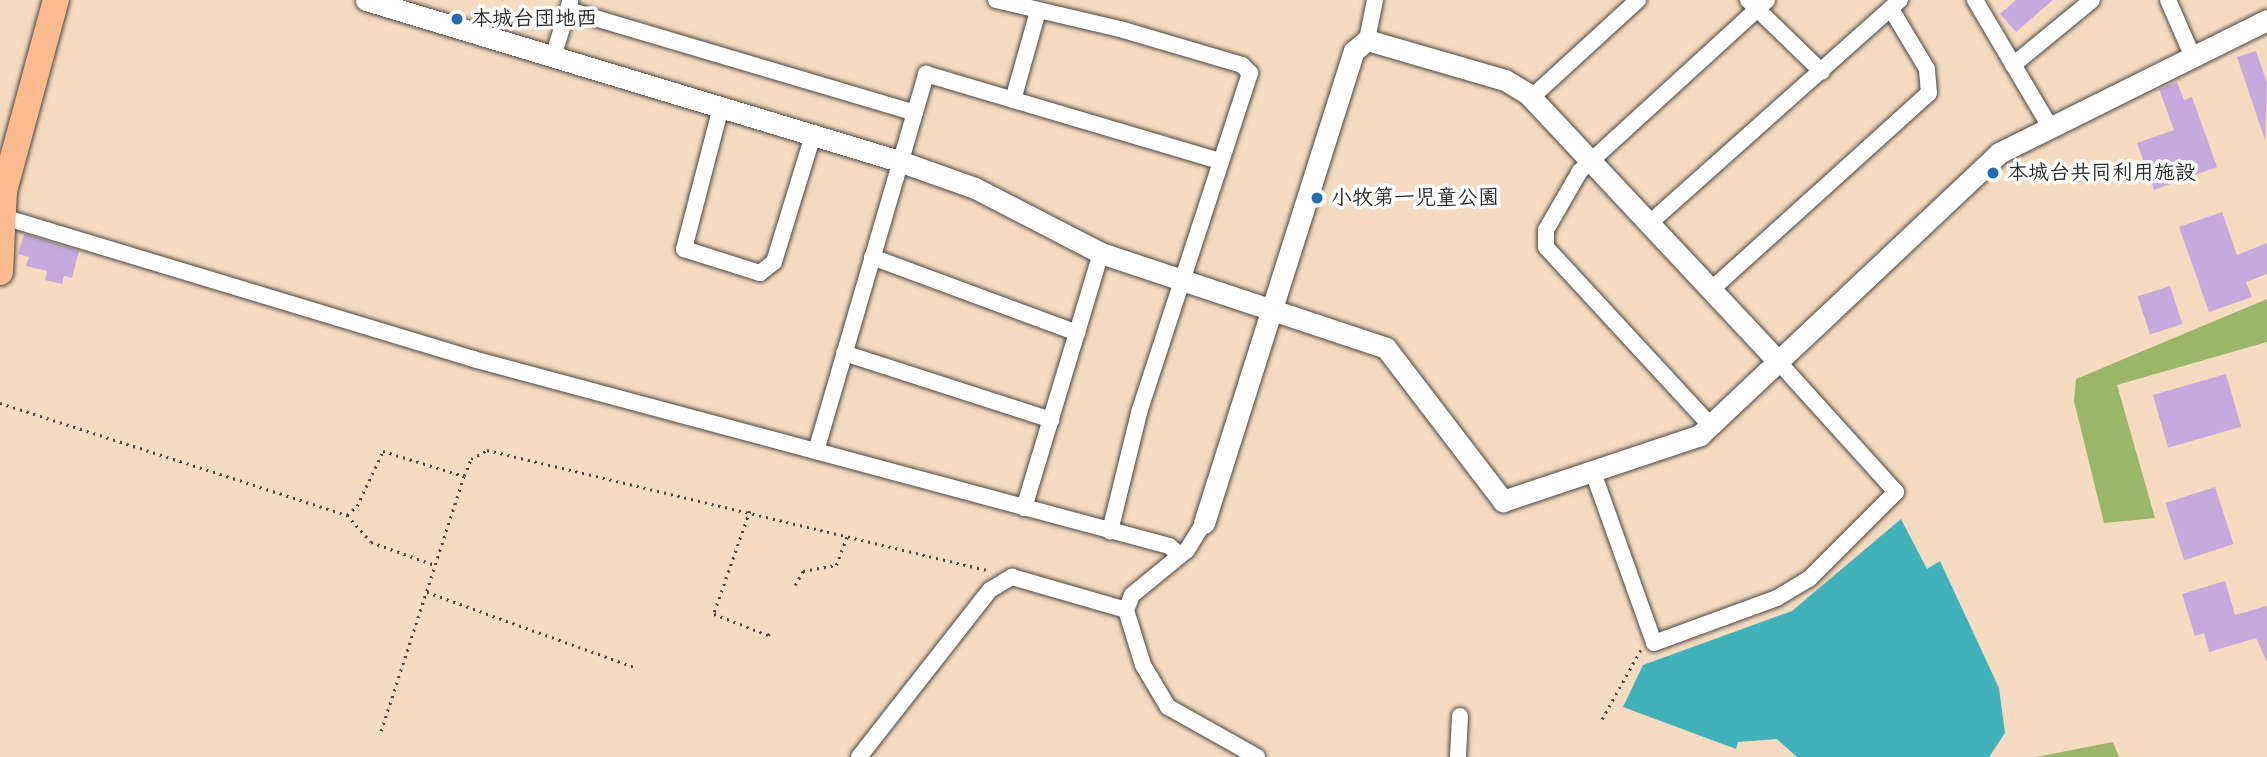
<!DOCTYPE html>
<meta charset="utf-8">
<style>
body{margin:0}
#map{position:relative;width:2267px;height:757px;overflow:hidden;background:#f5dbbf;font-family:Mynerve,"Klee One",sans-serif}
div>[style]{position:absolute}
.forest>*{inset:0;background:#9ab668}
.water>*{inset:0;background:#41b1ba}
.building>*{inset:0;background:#c6aade;transform-origin:0 0}
.path>*{height:2.5px;margin-top:-1.25px;transform-origin:0;background:repeating-linear-gradient(90deg,#494541 0 2px,transparent 0 7px)}
.roads{filter:drop-shadow(0 0 2px #494541) drop-shadow(0 0 2px #494541)}
.minor>*{height:16px;margin:-8px;padding:0 8px;transform-origin:8px;border-radius:8px;background:#fff}
.tertiary>*{height:21px;margin:-10.5px;padding:0 10.5px;transform-origin:10.5px;border-radius:10.5px;background:#fff}
.primary>*{height:26px;margin:-13px;padding:0 13px;transform-origin:13px;border-radius:13px;background:#fcba8e}
.dots>*{width:19px;height:19px;translate:-50% -50%;box-sizing:border-box;border:4px solid #fff;border-radius:50%}
span{translate:-50% -50%;white-space:nowrap;text-align:center;line-height:1.15;-webkit-text-stroke:7px #fff;paint-order:stroke}
.poi-label{font-size:21px;color:#2b2b2b;font-weight:700}
.left{translate:0 -50%;text-align:left}
</style>
<div id="map">
<div class="forest">
<div style="clip-path:polygon(2267px 299px,2267px 342px,2117px 385px,2155px 518px,2104px 523px,2074px 401px,2076px 379px)"></div>
<div style="clip-path:polygon(2113px 742px,2119px 757px,2036px 757px)"></div>
</div>
<div class="water">
<div style="clip-path:polygon(1901px 519px,1927px 569px,1940px 561px,1999px 688px,2005px 733px,1989px 757px,1797px 757px,1777px 739px,1738px 742px,1736px 749px,1623px 707px,1643px 665px,1792px 611px)"></div>
</div>
<div class="building">
<div style="clip-path:polygon(2016px 0,2053px 0,2016px 32px,2000px 14px)"></div>
<div style="clip-path:polygon(2256px 51px,2267px 83px,2265px 140px,2237px 57px)"></div>
<div style="clip-path:polygon(2177px 82px,2184px 100px,2192px 97px,2217px 167px,2154px 190px,2137px 143px,2174px 130px,2159px 89px)"></div>
<div style="clip-path:polygon(2222px 212px,2237px 255px,2267px 243px,2267px 274px,2246px 282px,2252px 297px,2209px 312px,2179px 227px)"></div>
<div style="clip-path:polygon(24px 234px,79px 251px,72px 278px,64px 276px,62px 284px,45px 280px,47px 271px,26px 266px,29px 257px,18px 254px)"></div>
<div style="left:2170px;top:286px;width:40px;height:34px;rotate:72deg"></div>
<div style="left:2226px;top:374px;width:55px;height:76px;rotate:74deg"></div>
<div style="left:2215px;top:487px;width:60px;height:52px;rotate:72deg"></div>
<div style="clip-path:polygon(2225px 581px,2235px 615px,2267px 606px,2267px 662px,2256px 638px,2209px 652px,2204px 633px,2195px 636px,2182px 594px)"></div>
</div>
<div class="path">
<div style="left:0;top:403px;width:365px;rotate:17.9deg"></div>
<div style="left:347px;top:515px;width:13px;rotate:-42deg"></div>
<div style="left:357px;top:506px;width:61px;rotate:-64.7deg"></div>
<div style="left:383px;top:451px;width:85px;rotate:17.2deg"></div>
<div style="left:750px;top:511px;width:109px;rotate:109.3deg"></div>
<div style="left:714px;top:614px;width:58px;rotate:21.3deg"></div>
<div style="left:768px;top:635px;width:6px;rotate:-39deg"></div>
<div style="left:347px;top:515px;width:36px;rotate:48deg"></div>
<div style="left:371px;top:542px;width:68px;rotate:19.8deg"></div>
<div style="left:795px;top:585px;width:16px;rotate:-60deg"></div>
<div style="left:803px;top:571px;width:34px;rotate:-10deg"></div>
<div style="left:836px;top:565px;width:31px;rotate:-69deg"></div>
<div style="left:427px;top:592px;width:220px;rotate:19.9deg"></div>
<div style="left:1602px;top:719px;width:80px;rotate:-60.9deg"></div>
<div style="left:381px;top:731px;width:268px;rotate:-72deg"></div>
<div style="left:464px;top:476px;width:18px;rotate:-68deg"></div>
<div style="left:471px;top:459px;width:18px;rotate:-29deg"></div>
<div style="left:487px;top:450px;width:518px;rotate:13.5deg"></div>
</div>
<div class="roads">
<div class="minor">
<div style="left:996px;top:0;width:127px;rotate:13.2deg"></div>
<div style="left:1120px;top:29px;width:127px;rotate:16.4deg"></div>
<div style="left:1242px;top:65px;width:11px;rotate:45deg"></div>
<div style="left:1250px;top:73px;width:354px;rotate:108.1deg"></div>
<div style="left:1140px;top:409px;width:126px;rotate:103.8deg"></div>
<div style="left:1748px;top:0;width:103px;rotate:44.2deg"></div>
<div style="left:1975px;top:0;width:145px;rotate:59.4deg"></div>
<div style="left:2168px;top:0;width:60px;rotate:66.4deg"></div>
<div style="left:568px;top:10px;width:362px;rotate:16.5deg"></div>
<div style="left:1367px;top:40px;width:41px;rotate:-78.7deg"></div>
<div style="left:553px;top:57px;width:58px;rotate:-72.8deg"></div>
<div style="left:2013px;top:65px;width:102px;rotate:-39.4deg"></div>
<div style="left:1532px;top:97px;width:144px;rotate:-42.5deg"></div>
<div style="left:1013px;top:100px;width:92px;rotate:-74.3deg"></div>
<div style="left:721px;top:107px;width:147px;rotate:104.6deg"></div>
<div style="left:684px;top:249px;width:80px;rotate:17.5deg"></div>
<div style="left:760px;top:273px;width:18px;rotate:-38deg"></div>
<div style="left:774px;top:262px;width:133px;rotate:-72.9deg"></div>
<div style="left:0;top:216px;width:494px;rotate:16.8deg"></div>
<div style="left:473px;top:359px;width:721px;rotate:15.04deg"></div>
<div style="left:1169px;top:546px;width:14px;rotate:39deg"></div>
<div style="left:1652px;top:221px;width:332px;rotate:-41.7deg"></div>
<div style="left:872px;top:257px;width:219px;rotate:20.3deg"></div>
<div style="left:1712px;top:289px;width:292px;rotate:-42.1deg"></div>
<div style="left:1929px;top:93px;width:24px;rotate:-95deg"></div>
<div style="left:1927px;top:69px;width:70px;rotate:-121deg"></div>
<div style="left:844px;top:353px;width:218px;rotate:17.9deg"></div>
<div style="left:1711px;top:426px;width:243px;rotate:-132.7deg"></div>
<div style="left:1546px;top:247px;width:17px;rotate:-90deg"></div>
<div style="left:1546px;top:230px;width:68px;rotate:-60deg"></div>
<div style="left:1580px;top:171px;width:253px;rotate:-42.4deg"></div>
<div style="left:816px;top:451px;width:393px;rotate:-73.7deg"></div>
<div style="left:926px;top:74px;width:307px;rotate:16.5deg"></div>
<div style="left:1594px;top:475px;width:178px;rotate:70.3deg"></div>
<div style="left:1654px;top:643px;width:131px;rotate:-20.1deg"></div>
<div style="left:1777px;top:598px;width:37px;rotate:-31deg"></div>
<div style="left:1809px;top:579px;width:123px;rotate:-45deg"></div>
<div style="left:1896px;top:492px;width:179px;rotate:-132.1deg"></div>
<div style="left:1024px;top:508px;width:266px;rotate:-73.2deg"></div>
<div style="left:1126px;top:610px;width:16px;rotate:-68deg"></div>
<div style="left:1132px;top:595px;width:71px;rotate:-39.3deg"></div>
<div style="left:1187px;top:550px;width:32px;rotate:-58deg"></div>
<div style="left:859px;top:757px;width:212px;rotate:-51.9deg"></div>
<div style="left:990px;top:590px;width:26px;rotate:-31deg"></div>
<div style="left:1012px;top:577px;width:119px;rotate:16.1deg"></div>
<div style="left:1126px;top:610px;width:58px;rotate:72.8deg"></div>
<div style="left:1143px;top:665px;width:49px;rotate:59.2deg"></div>
<div style="left:1168px;top:707px;width:102px;rotate:29.3deg"></div>
<div style="left:1458px;top:757px;width:41px;rotate:-87.2deg"></div>
</div>
<div class="tertiary">
<div style="left:366px;top:0;width:557px;rotate:16.81deg"></div>
<div style="left:899px;top:161px;width:81px;rotate:19.6deg"></div>
<div style="left:975px;top:188px;width:142px;rotate:27.3deg"></div>
<div style="left:1101px;top:253px;width:300px;rotate:18.4deg"></div>
<div style="left:1386px;top:348px;width:193px;rotate:52.6deg"></div>
<div style="left:1503px;top:501px;width:208px;rotate:-18.5deg"></div>
<div style="left:1700px;top:435px;width:411px;rotate:-43.3deg"></div>
<div style="left:1999px;top:153px;width:299px;rotate:-26.4deg"></div>
<div style="left:1204px;top:523px;width:495px;rotate:-72.4deg"></div>
<div style="left:1354px;top:51px;width:17px;rotate:-40deg"></div>
<div style="left:1367px;top:40px;width:144px;rotate:16.2deg"></div>
<div style="left:1505px;top:80px;width:27px;rotate:31deg"></div>
<div style="left:1528px;top:94px;width:363px;rotate:46.9deg"></div>
</div>
<div class="primary">
<div style="left:0;top:272px;width:81px;rotate:-87.2deg"></div>
<div style="left:4px;top:191px;width:198px;rotate:-74.8deg"></div>
</div>
</div>
<div class="dots">
<div style="left:457px;top:19px;background:#1f6fb2"></div>
<div style="left:1993px;top:173px;background:#1f6fb2"></div>
<div style="left:1317px;top:198px;background:#1f6fb2"></div>
</div>
<div class="poi-label">
<span class="left" style="left:471px;top:19px">本城台団地西</span>
<span class="left" style="left:2007px;top:173px">本城台共同利用施設</span>
<span class="left" style="left:1331px;top:198px">小牧第一児童公園</span>
</div>
</div>
